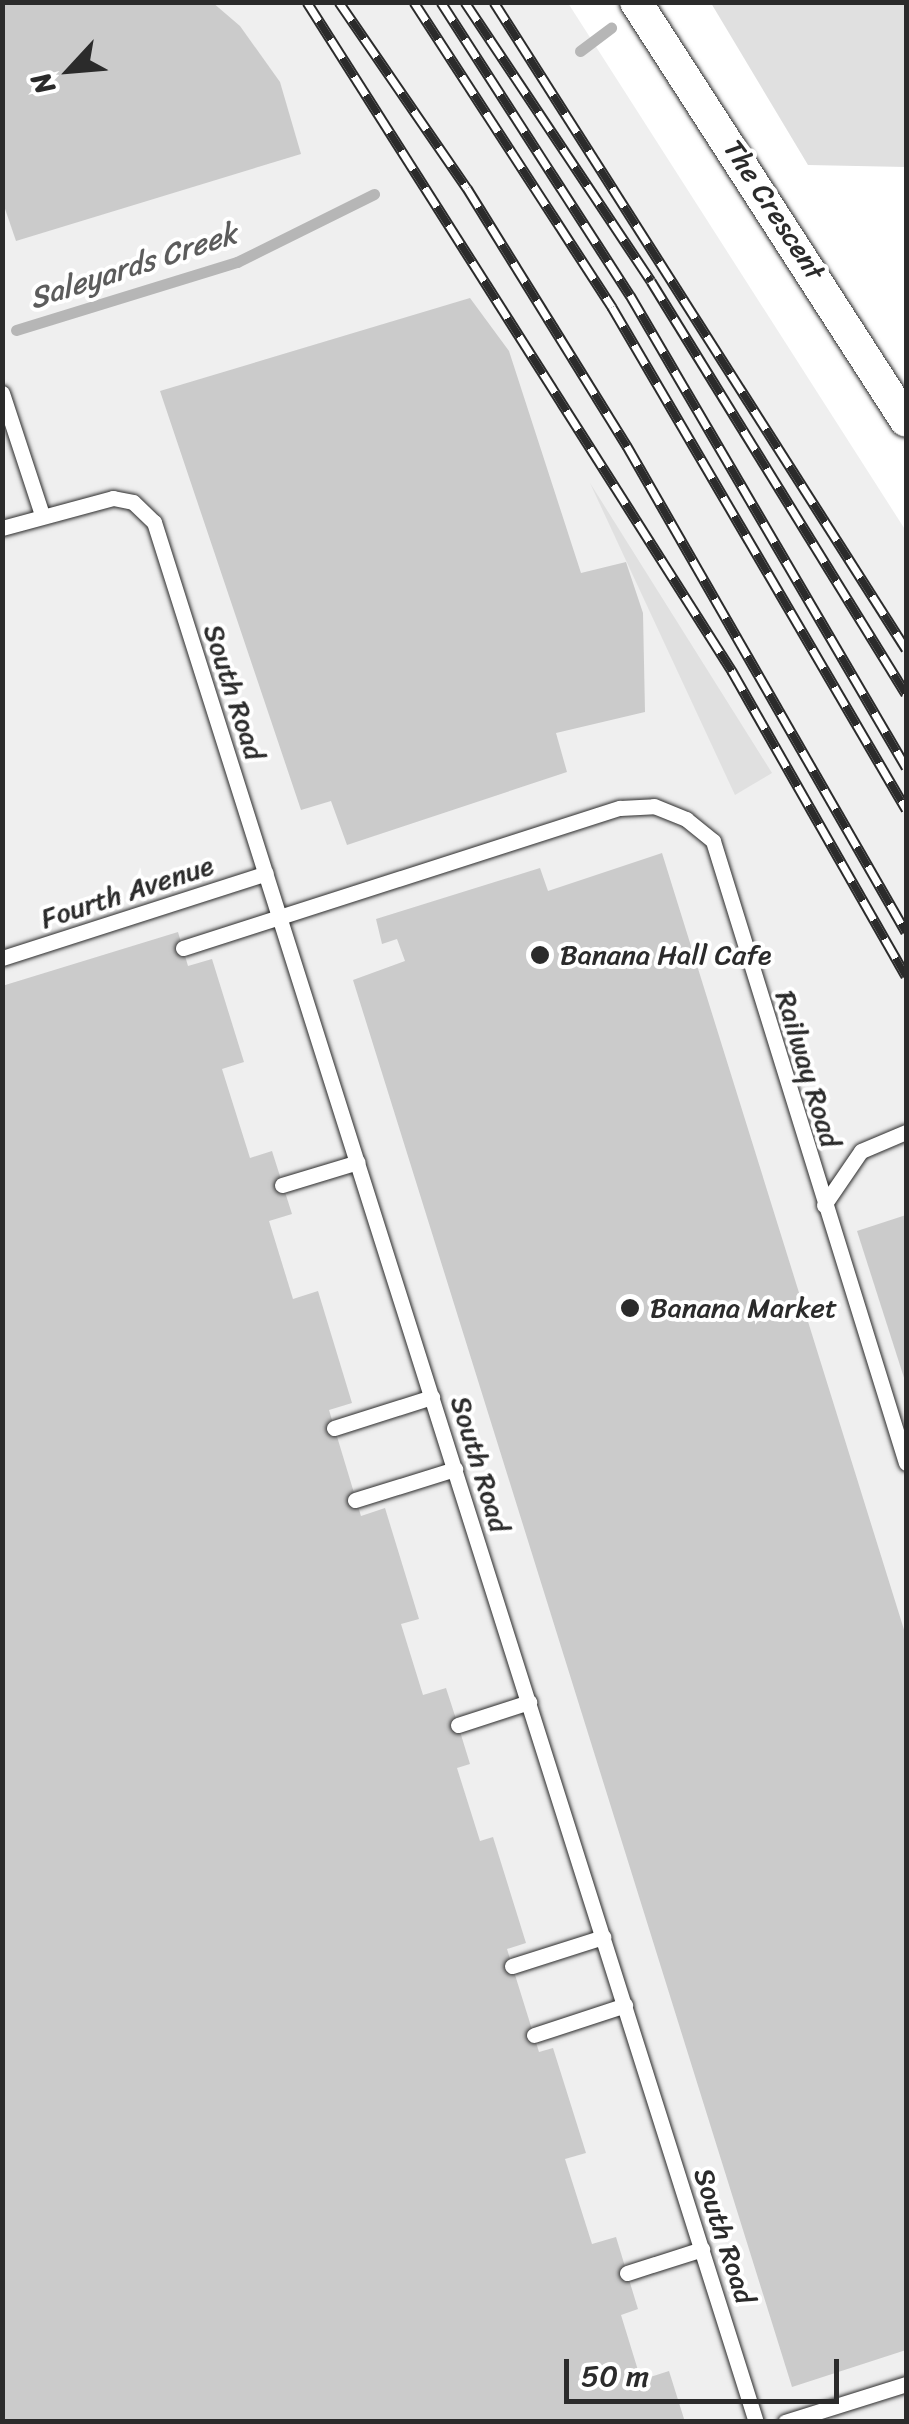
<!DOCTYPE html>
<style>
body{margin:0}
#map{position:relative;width:909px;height:2424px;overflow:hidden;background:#fff;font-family:Sriracha,sans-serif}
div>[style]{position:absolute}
.built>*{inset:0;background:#efefef}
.green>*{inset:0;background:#e0e0e0}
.stream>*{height:11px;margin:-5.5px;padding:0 5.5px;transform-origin:5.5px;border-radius:5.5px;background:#b6b6b6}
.building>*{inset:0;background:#cbcbcb}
.roads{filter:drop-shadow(0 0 2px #2b2b2b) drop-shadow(0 0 2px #2b2b2b)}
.lane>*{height:15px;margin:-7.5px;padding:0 7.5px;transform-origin:7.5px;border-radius:7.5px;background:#fff}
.street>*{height:32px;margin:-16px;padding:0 16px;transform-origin:16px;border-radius:16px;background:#fff}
.rail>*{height:11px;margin-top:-5.5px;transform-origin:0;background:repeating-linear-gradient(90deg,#fff 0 22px,#2b2b2b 0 44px);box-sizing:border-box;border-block:2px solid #2b2b2b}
.dots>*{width:28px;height:28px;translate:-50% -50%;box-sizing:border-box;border:5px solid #fff;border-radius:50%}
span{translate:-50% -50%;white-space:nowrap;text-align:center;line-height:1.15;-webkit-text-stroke:8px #fff;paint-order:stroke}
.street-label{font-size:28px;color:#2b2b2b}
.poi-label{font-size:28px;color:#2b2b2b}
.left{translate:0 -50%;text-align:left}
.water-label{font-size:30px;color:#5c5c5c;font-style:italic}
.frame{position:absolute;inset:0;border:5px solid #2b2b2b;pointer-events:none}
.north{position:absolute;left:20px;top:20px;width:100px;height:100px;-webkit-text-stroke:8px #fff;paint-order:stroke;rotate:244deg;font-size:28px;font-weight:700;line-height:40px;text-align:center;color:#2b2b2b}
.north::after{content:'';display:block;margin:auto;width:35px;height:45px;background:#2b2b2b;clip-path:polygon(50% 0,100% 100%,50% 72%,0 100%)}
.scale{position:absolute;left:564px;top:2359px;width:275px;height:45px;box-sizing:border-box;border:5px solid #2b2b2b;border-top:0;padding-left:12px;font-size:30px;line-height:35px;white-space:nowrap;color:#2b2b2b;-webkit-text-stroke:8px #fff;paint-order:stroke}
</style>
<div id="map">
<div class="built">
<div style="clip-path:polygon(3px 3px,568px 3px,906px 531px,906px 2421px,3px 2422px)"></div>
</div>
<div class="green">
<div style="clip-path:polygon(711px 3px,906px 3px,906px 167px,808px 165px)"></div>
<div style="clip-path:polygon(590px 483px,772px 773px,735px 795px)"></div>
</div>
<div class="stream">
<div style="left:580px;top:51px;width:39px;rotate:-37deg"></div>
<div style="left:16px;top:330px;width:231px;rotate:-17.1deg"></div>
<div style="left:237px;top:262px;width:153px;rotate:-26.4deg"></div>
</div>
<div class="building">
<div style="clip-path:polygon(2px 2px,212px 2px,240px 26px,280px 82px,301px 154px,16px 241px,2px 200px)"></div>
<div style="clip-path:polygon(470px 298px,509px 351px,581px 573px,626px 562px,643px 613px,645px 712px,556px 733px,567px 772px,347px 845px,331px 801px,301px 810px,160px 391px)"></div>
<div style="clip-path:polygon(662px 853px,906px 1636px,906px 2350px,792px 2387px,353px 980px,405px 961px,397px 939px,382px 944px,376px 919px,540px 868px,548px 891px)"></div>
<div style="clip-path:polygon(178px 932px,188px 966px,212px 959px,244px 1062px,222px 1069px,250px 1158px,272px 1151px,292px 1214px,269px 1221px,293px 1299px,318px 1291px,352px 1403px,329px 1410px,361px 1516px,385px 1508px,419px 1619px,401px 1624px,423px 1695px,446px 1688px,458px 1725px,470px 1764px,457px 1768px,480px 1841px,493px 1837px,526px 1943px,507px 1949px,539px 2052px,553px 2048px,586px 2153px,565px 2159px,592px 2244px,616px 2237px,638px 2309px,621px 2315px,641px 2380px,669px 2371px,685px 2422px,2px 2422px,2px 986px)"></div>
<div style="clip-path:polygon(906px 1215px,906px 1384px,857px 1231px)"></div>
</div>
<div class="roads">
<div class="lane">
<div style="left:2px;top:393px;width:128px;rotate:71.8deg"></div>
<div style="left:2px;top:528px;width:115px;rotate:-15.1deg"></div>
<div style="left:113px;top:498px;width:20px;rotate:11deg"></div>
<div style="left:133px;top:502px;width:29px;rotate:44deg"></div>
<div style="left:154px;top:522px;width:1993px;rotate:72.42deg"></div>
<div style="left:183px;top:948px;width:459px;rotate:-17.8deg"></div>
<div style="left:620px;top:808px;width:34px;rotate:-3deg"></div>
<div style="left:654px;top:806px;width:35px;rotate:22deg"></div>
<div style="left:686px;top:819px;width:35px;rotate:39deg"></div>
<div style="left:713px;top:841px;width:651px;rotate:72.76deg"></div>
<div style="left:2px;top:958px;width:277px;rotate:-17.8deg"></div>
<div style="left:282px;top:1185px;width:79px;rotate:-16.8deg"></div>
<div style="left:824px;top:1205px;width:65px;rotate:-55.6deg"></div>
<div style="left:861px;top:1151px;width:49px;rotate:-22.9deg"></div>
<div style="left:334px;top:1428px;width:103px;rotate:-17.6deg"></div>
<div style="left:355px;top:1500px;width:105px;rotate:-17.2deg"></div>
<div style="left:458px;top:1725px;width:75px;rotate:-17.9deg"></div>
<div style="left:512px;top:1966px;width:96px;rotate:-17.7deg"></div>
<div style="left:534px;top:2035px;width:96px;rotate:-18.2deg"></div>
<div style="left:627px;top:2273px;width:79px;rotate:-17.7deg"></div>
<div style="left:785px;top:2422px;width:127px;rotate:-17.4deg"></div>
</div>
<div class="street">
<div style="left:636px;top:2px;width:498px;rotate:57.2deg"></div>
</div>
</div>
<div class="rail">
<div style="left:307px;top:2px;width:793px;rotate:57.57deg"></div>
<div style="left:732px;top:671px;width:351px;rotate:60.3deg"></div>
<div style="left:339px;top:2px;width:226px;rotate:55.5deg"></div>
<div style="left:467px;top:188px;width:304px;rotate:58.2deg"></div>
<div style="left:627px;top:446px;width:560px;rotate:60.14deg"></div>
<div style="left:414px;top:2px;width:364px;rotate:57deg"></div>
<div style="left:612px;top:307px;width:582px;rotate:59.64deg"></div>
<div style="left:441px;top:2px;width:349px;rotate:57.2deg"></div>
<div style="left:630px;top:295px;width:547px;rotate:59.68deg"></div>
<div style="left:465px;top:2px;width:335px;rotate:56.3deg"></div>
<div style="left:651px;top:281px;width:485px;rotate:58.3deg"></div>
<div style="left:494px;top:2px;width:767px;rotate:57.51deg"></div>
</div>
<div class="dots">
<div style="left:540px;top:955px;background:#2b2b2b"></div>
<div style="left:630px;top:1308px;background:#2b2b2b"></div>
</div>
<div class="street-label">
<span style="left:774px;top:210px;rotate:57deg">The Crescent</span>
<span style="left:234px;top:692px;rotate:72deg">South Road</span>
<span style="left:127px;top:892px;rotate:-18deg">Fourth Avenue</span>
<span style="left:808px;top:1069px;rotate:73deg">Railway Road</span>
<span style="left:480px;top:1464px;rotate:73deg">South Road</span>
<span style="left:724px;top:2236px;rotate:72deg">South Road</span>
</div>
<div class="poi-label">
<span class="left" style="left:560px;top:955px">Banana Hall Cafe</span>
<span class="left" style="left:650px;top:1308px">Banana Market</span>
</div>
<div class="water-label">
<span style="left:133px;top:266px;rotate:-18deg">Saleyards Creek</span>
</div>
<div class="frame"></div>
<div class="north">N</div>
<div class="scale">50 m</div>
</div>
